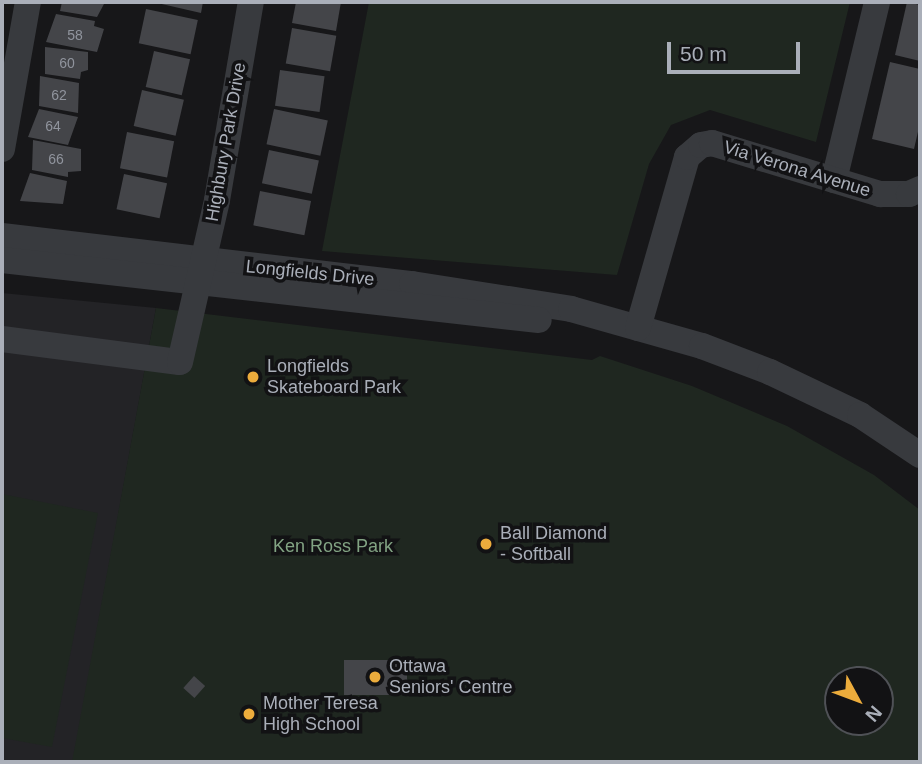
<!DOCTYPE html>
<style>
body{margin:0}
#map{position:relative;width:922px;height:764px;overflow:hidden;background:#171719;font-family:Helvetica,sans-serif}
div>[style]{position:absolute}
.built>*{inset:0;background:#232326}
.green>*{inset:0;background:#1f2720}
.building>*{inset:0;background:#444549;transform-origin:0 0}
.minor>*{height:26px;margin:-13px;padding:0 13px;transform-origin:13px;border-radius:13px;background:#383a3e}
.dots>*{width:19px;height:19px;translate:-50% -50%;box-sizing:border-box;border:4px solid #121214;border-radius:50%}
span{translate:-50% -50%;white-space:nowrap;text-align:center;line-height:1.15;-webkit-text-stroke:7px #121214;paint-order:stroke}
.number-label{font-size:14px;color:#90949d}
.number-label span{-webkit-text-stroke-width:0}
.street-label{font-size:18px;color:#aaafb9}
.poi-label{font-size:18px;color:#aaafb9}
.left{translate:0 -50%;text-align:left}
.park-label{font-size:18px;color:#82a383}
.frame{position:absolute;inset:0;border:4px solid #aaafb9;pointer-events:none}
.north{position:absolute;left:824px;top:666px;width:70px;height:70px;box-sizing:border-box;background:#121214;border:2px solid #4f5156;border-radius:50%;rotate:131deg;font-size:19px;font-weight:700;line-height:28px;text-align:center;color:#aaafb9}
.north::after{content:'';display:block;margin:auto;width:24px;height:32px;background:#ecac3c;clip-path:polygon(50% 0,100% 100%,50% 72%,0 100%)}
.scale{position:absolute;left:667px;top:42px;width:133px;height:32px;box-sizing:border-box;border:4px solid #aaafb9;border-top:0;padding-left:9px;font-size:21px;line-height:24px;white-space:nowrap;color:#aaafb9;-webkit-text-stroke:5px #121214;paint-order:stroke}
</style>
<div id="map">
<div class="built">
<div style="clip-path:polygon(2px 293px,156px 308px,73px 762px,2px 762px)"></div>
</div>
<div class="green">
<div style="clip-path:polygon(369px 2px,850px 2px,816px 142px,710px 110px,671px 125px,649px 164px,617px 275px,322px 251px)"></div>
<div style="clip-path:polygon(evenodd,156px 308px,592px 360px,600px 356px,692px 386px,787px 426px,874px 475px,920px 510px,920px 762px,72px 762px,156px 308px,838px 680px,880px 680px,880px 722px,838px 722px,838px 680px)"></div>
<div style="clip-path:polygon(2px 494px,98px 513px,52px 747px,2px 738px)"></div>
</div>
<div class="building">
<div style="clip-path:polygon(62px 2px,101px 2px,104px 4px,97px 17px,60px 11px)"></div>
<div style="clip-path:polygon(153px 2px,203px 2px,201px 13px)"></div>
<div style="clip-path:polygon(296px 2px,341px 2px,336px 31px,292px 23px)"></div>
<div style="clip-path:polygon(907px 2px,920px 5px,920px 61px,895px 55px)"></div>
<div style="left:146px;top:9px;width:53px;height:35px;rotate:12deg"></div>
<div style="clip-path:polygon(56px 14px,95px 21px,94px 26px,104px 29px,97px 52px,46px 42px)"></div>
<div style="left:292px;top:28px;width:45px;height:36px;rotate:10deg"></div>
<div style="clip-path:polygon(45px 47px,88px 52px,88px 70px,81px 72px,80px 79px,45px 74px)"></div>
<div style="left:154px;top:51px;width:37px;height:37px;rotate:13deg"></div>
<div style="clip-path:polygon(890px 62px,920px 69px,920px 123px,914px 149px,872px 139px)"></div>
<div style="left:280px;top:70px;width:45px;height:36px;rotate:8deg"></div>
<div style="clip-path:polygon(40px 76px,79px 83px,78px 113px,39px 106px)"></div>
<div style="left:142px;top:90px;width:43px;height:37px;rotate:13deg"></div>
<div style="clip-path:polygon(39px 109px,78px 117px,68px 145px,28px 137px)"></div>
<div style="left:274px;top:109px;width:55px;height:36px;rotate:12deg"></div>
<div style="left:127px;top:132px;width:48px;height:37px;rotate:11deg"></div>
<div style="clip-path:polygon(33px 140px,81px 149px,81px 171px,68px 172px,68px 177px,32px 170px)"></div>
<div style="left:269px;top:150px;width:51px;height:34px;rotate:12deg"></div>
<div style="clip-path:polygon(30px 173px,67px 181px,63px 204px,20px 201px)"></div>
<div style="left:124px;top:174px;width:44px;height:36px;rotate:12deg"></div>
<div style="left:260px;top:191px;width:52px;height:35px;rotate:11deg"></div>
<div style="left:344px;top:660px;width:63px;height:35px"></div>
<div style="left:194px;top:676px;width:15px;height:16px;rotate:42deg"></div>
</div>
<div class="minor">
<div style="left:2px;top:149px;width:149px;rotate:-80deg"></div>
<div style="left:834px;top:180px;width:183px;rotate:-76.4deg"></div>
<div style="left:2px;top:236px;width:413px;rotate:6.7deg"></div>
<div style="left:412px;top:284px;width:161px;rotate:8.9deg"></div>
<div style="left:571px;top:309px;width:136px;rotate:15.8deg"></div>
<div style="left:702px;top:346px;width:73px;rotate:20.9deg"></div>
<div style="left:770px;top:372px;width:100px;rotate:25.5deg"></div>
<div style="left:860px;top:415px;width:72px;rotate:33.7deg"></div>
<div style="left:2px;top:260px;width:540px;rotate:6.38deg"></div>
<div style="left:638px;top:328px;width:178px;rotate:-74deg"></div>
<div style="left:687px;top:157px;width:18px;rotate:-41deg"></div>
<div style="left:701px;top:145px;width:11px;rotate:-10deg"></div>
<div style="left:712px;top:143px;width:176px;rotate:16.9deg"></div>
<div style="left:880px;top:194px;width:29px"></div>
<div style="left:909px;top:194px;width:12px;rotate:-24deg"></div>
<div style="left:2px;top:339px;width:179px;rotate:7.4deg"></div>
<div style="left:180px;top:362px;width:166px;rotate:-77.1deg"></div>
<div style="left:217px;top:200px;width:201px;rotate:-80.3deg"></div>
</div>
<div class="dots">
<div style="left:253px;top:377px;background:#ecac3c"></div>
<div style="left:486px;top:544px;background:#ecac3c"></div>
<div style="left:375px;top:677px;background:#ecac3c"></div>
<div style="left:249px;top:714px;background:#ecac3c"></div>
</div>
<div class="number-label">
<span style="left:75px;top:35px">58</span>
<span style="left:67px;top:63px">60</span>
<span style="left:59px;top:95px">62</span>
<span style="left:53px;top:126px">64</span>
<span style="left:56px;top:159px">66</span>
</div>
<div class="street-label">
<span style="left:226px;top:142px;rotate:-80deg">Highbury Park Drive</span>
<span style="left:797px;top:169px;rotate:17deg">Via Verona Avenue</span>
<span style="left:310px;top:273px;rotate:6deg">Longfields Drive</span>
</div>
<div class="poi-label">
<span class="left" style="left:267px;top:377px">Longfields<br>Skateboard Park</span>
<span class="left" style="left:500px;top:544px">Ball Diamond<br>- Softball</span>
<span class="left" style="left:389px;top:677px">Ottawa<br>Seniors' Centre</span>
<span class="left" style="left:263px;top:714px">Mother Teresa<br>High School</span>
</div>
<div class="park-label">
<span style="left:333px;top:546px">Ken Ross Park</span>
</div>
<div class="frame"></div>
<div class="north">N</div>
<div class="scale">50 m</div>
</div>
